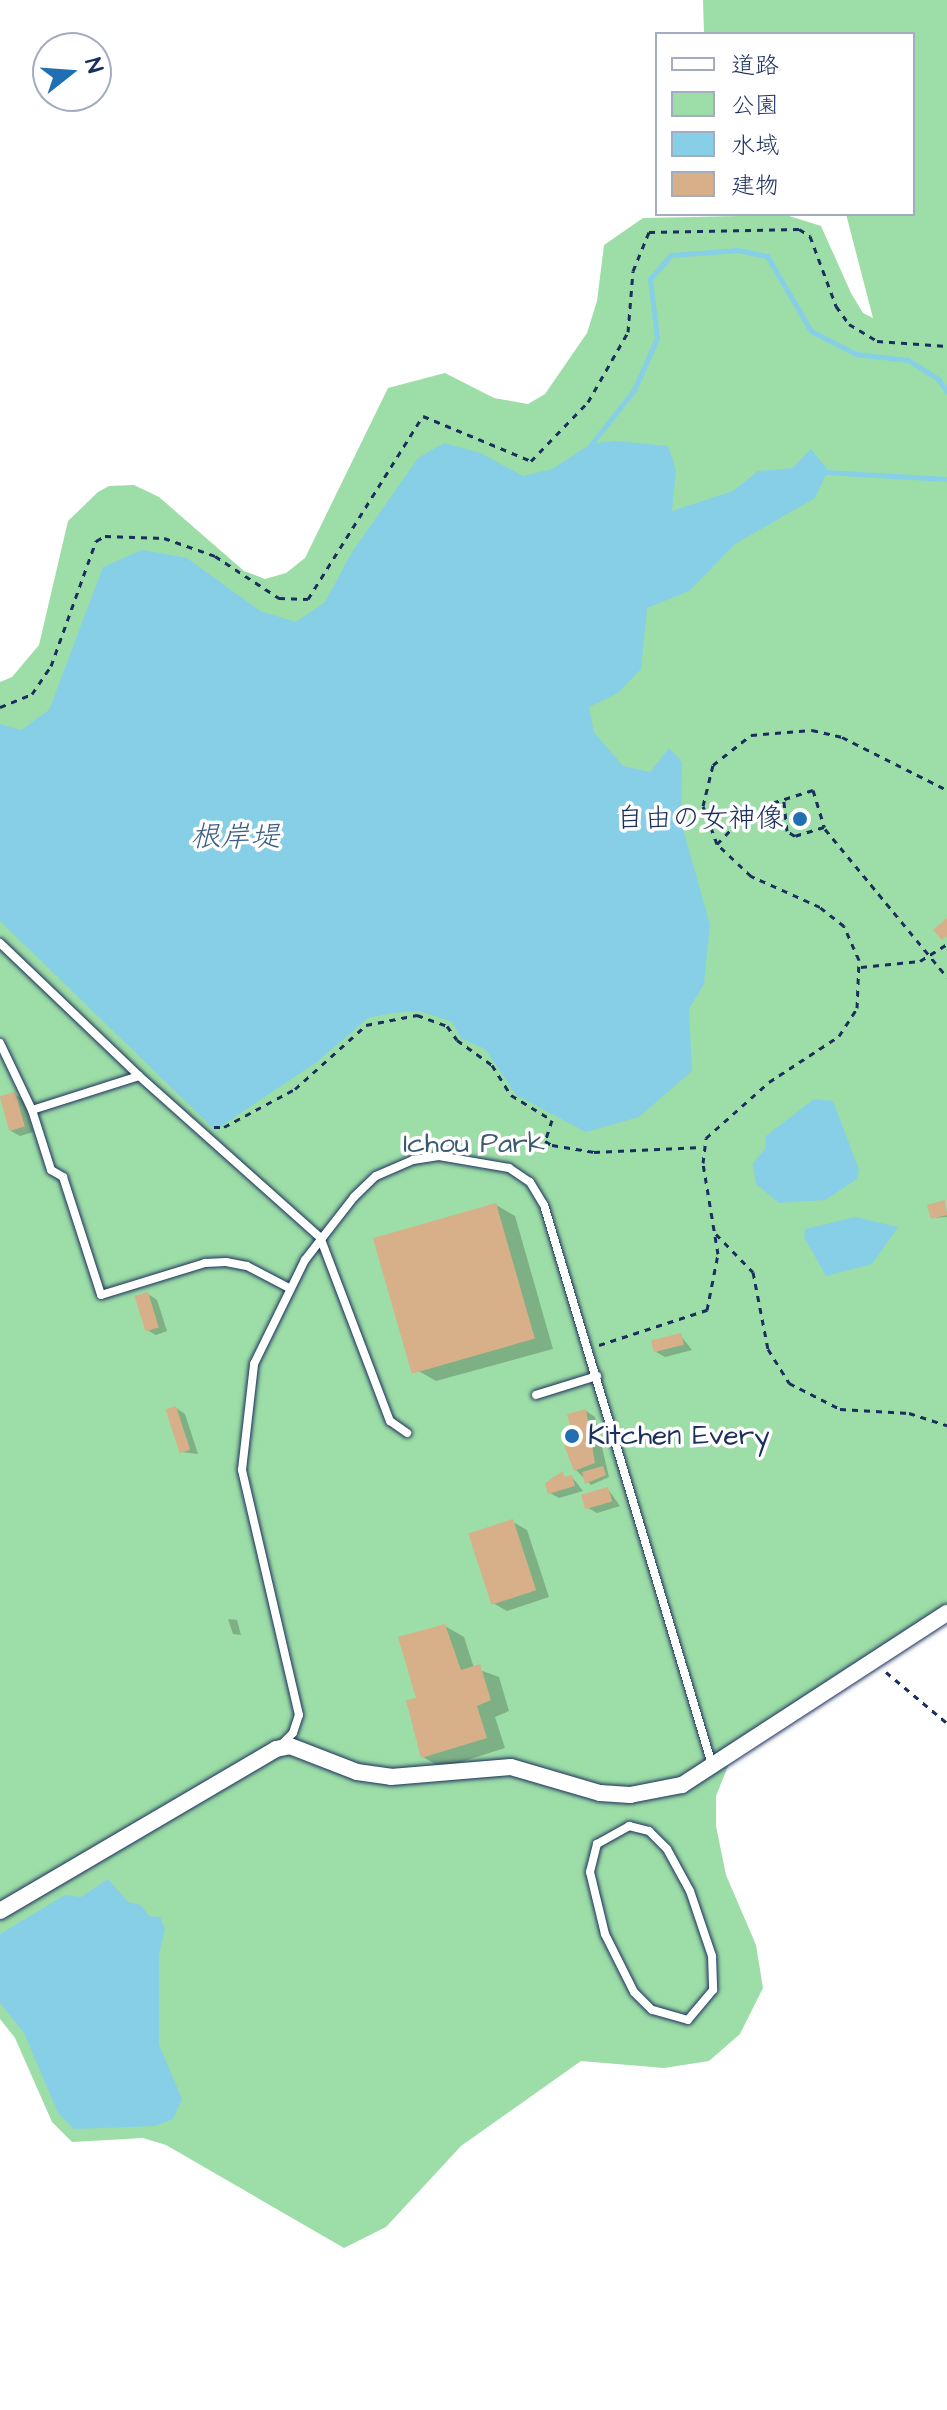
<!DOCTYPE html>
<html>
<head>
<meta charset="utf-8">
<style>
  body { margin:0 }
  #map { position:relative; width:947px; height:2410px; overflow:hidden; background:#fff; font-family:"Architects Daughter","Klee One",sans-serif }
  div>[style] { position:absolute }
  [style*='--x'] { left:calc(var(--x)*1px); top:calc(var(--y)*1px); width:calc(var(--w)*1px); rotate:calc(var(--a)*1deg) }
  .green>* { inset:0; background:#9ddda7 }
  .water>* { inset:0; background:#86cfe7 }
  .shadow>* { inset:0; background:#0003 }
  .stream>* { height:5px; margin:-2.5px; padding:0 2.5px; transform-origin:2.5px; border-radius:2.5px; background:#86cfe7 }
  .building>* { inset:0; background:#d7af88; transform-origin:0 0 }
  .path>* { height:3px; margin-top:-1.5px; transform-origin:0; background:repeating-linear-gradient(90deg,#1b2f5e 0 6px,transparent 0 12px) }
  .roads { filter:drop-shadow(0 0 2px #1b2f5e) drop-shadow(0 0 2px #1b2f5e) }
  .lane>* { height:8px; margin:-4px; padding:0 4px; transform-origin:4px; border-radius:4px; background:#fff }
  .street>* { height:16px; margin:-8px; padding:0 8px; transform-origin:8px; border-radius:8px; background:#fff }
  .dots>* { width:22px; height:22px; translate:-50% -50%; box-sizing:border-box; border:4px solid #fff; border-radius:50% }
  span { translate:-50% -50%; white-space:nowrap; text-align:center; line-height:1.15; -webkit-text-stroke:7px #fff; paint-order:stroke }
  .poi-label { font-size:28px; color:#1b2f5e }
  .right { translate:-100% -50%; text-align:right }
  .left { translate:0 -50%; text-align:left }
  .park-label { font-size:28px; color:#3c5a70 }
  .water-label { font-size:30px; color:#3b5f87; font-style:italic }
  .legend { position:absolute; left:655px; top:32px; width:260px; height:184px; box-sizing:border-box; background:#fff; border:2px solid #a4acbf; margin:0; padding:10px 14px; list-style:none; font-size:24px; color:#1b2f5e }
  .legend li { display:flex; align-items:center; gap:16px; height:40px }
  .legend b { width:40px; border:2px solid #a4acbf }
  .north { position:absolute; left:32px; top:32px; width:80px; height:80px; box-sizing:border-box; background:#fff; border:2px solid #a4acbf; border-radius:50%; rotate:73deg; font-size:22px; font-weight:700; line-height:32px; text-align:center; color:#1b2f5e }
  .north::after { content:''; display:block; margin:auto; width:28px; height:36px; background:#1f6fb2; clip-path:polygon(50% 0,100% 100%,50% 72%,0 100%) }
</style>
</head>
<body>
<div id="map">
  <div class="green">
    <i style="clip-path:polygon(703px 0,947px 0,947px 1606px,737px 1744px,716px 1796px,716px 1826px,726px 1875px,756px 1945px,763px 1988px,740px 2034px,709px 2061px,664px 2068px,581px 2061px,461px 2146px,386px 2227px,344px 2248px,166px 2145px,143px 2138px,72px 2142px,52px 2122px,15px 2038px,0 2019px,0 682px,12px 677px,39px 645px,68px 521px,98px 492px,109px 486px,134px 485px,159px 497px,244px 571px,265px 579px,286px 573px,305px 558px,388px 388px,445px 373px,494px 398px,528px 404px,545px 394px,587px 333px,597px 301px,604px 245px,643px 218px,786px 215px,821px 226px,851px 293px,863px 313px,873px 318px,846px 214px,913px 214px,913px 34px,704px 34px)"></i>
  </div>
  <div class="water">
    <i style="clip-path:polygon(615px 441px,668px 446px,676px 470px,672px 511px,733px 491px,758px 471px,793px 468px,811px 449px,828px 470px,815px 498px,735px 544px,689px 591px,647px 608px,641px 669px,618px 693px,589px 707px,594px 732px,623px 766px,650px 772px,669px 748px,682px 762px,681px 822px,710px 925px,704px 984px,689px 1009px,692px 1071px,639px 1117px,586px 1132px,516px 1095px,485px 1049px,461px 1038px,452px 1022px,420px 1011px,393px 1013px,368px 1018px,317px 1062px,215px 1130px,0 921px,0 724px,21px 730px,49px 710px,103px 567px,142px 550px,187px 558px,260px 611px,296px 622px,325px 602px,352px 552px,418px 458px,444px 443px,481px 453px,523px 476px,552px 469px,591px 444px)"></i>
    <i style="clip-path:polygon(814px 1099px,833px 1101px,859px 1170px,857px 1179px,825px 1200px,779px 1203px,756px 1184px,753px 1163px,765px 1149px,766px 1136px)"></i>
    <i style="clip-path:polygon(855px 1217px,898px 1227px,872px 1264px,826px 1276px,804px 1237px,805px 1229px)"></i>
    <i style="clip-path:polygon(108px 1879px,128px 1902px,141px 1905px,149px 1916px,160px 1917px,165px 1929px,159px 1954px,159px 2045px,182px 2099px,173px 2119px,155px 2126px,74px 2129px,58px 2113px,24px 2033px,0 2003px,0 1934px,65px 1895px,81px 1897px)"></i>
  </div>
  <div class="shadow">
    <i style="clip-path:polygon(14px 1094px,23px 1099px,33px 1132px,20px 1136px,11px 1131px)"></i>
    <i style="clip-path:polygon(944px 1202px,947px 1217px,932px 1218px)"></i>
    <i style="clip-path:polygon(496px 1205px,515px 1216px,553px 1349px,436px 1381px,417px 1370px)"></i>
    <i style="clip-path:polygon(148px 1294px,157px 1300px,167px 1331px,156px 1335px,147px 1330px)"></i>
    <i style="clip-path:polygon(681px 1336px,692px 1350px,665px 1357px,656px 1352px)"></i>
    <i style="clip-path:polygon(176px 1408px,185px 1414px,198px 1454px,181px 1452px)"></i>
    <i style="clip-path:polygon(586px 1411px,595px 1417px,609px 1477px,591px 1485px,575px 1469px)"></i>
    <i style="clip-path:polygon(553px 1477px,572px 1477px,583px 1491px,559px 1498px,550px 1493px)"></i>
    <i style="clip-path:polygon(608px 1489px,620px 1506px,597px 1513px,588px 1508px)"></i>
    <i style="clip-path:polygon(513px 1522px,527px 1530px,549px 1597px,507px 1611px,493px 1603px)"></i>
    <i style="clip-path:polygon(228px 1619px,237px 1620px,241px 1635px,233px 1634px)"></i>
    <i style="clip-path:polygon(445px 1626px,464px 1637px,474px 1668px,499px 1677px,509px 1711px,495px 1717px,505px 1748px,442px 1768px,423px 1757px,419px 1699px)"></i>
  </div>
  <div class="stream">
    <i style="--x:589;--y:447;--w:73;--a:-51.7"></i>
    <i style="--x:634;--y:390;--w:57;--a:-66.1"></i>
    <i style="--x:657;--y:338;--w:59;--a:-96.8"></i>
    <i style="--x:650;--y:279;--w:32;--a:-49"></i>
    <i style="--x:671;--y:255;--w:67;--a:-4.3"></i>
    <i style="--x:738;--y:250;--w:30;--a:12"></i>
    <i style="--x:767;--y:256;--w:87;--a:59.6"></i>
    <i style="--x:811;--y:331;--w:51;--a:27.1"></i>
    <i style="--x:856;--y:354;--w:52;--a:6.6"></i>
    <i style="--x:908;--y:360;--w:36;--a:32"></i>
    <i style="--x:938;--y:379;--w:16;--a:55"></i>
    <i style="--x:825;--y:472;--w:122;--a:3.3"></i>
  </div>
  <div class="building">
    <i style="clip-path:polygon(947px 918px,947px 936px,942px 940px,933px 930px)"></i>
    <i style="left:15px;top:1092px;width:36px;height:16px;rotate:74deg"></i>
    <i style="clip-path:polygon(945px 1200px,947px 1215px,931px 1219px,927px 1205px)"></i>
    <i style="left:496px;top:1203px;width:141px;height:128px;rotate:74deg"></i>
    <i style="left:148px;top:1292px;width:37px;height:14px;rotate:73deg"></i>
    <i style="left:681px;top:1333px;width:12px;height:31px;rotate:76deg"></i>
    <i style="left:176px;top:1406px;width:46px;height:11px;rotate:72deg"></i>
    <i style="clip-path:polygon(586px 1409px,595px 1463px,574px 1471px,564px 1445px,572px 1433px,567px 1414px)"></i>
    <i style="clip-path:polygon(603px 1466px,606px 1475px,585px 1484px,582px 1472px)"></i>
    <i style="clip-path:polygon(563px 1471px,564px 1477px,572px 1475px,575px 1486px,548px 1494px,545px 1483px)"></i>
    <i style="left:608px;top:1487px;width:15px;height:28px;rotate:74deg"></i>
    <i style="left:513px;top:1519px;width:75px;height:47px;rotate:72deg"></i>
    <i style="clip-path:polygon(445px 1624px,461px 1670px,480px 1664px,491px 1700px,477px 1706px,487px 1738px,421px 1758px,406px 1700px,416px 1698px,398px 1637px)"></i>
  </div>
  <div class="path">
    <i style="--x:0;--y:707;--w:35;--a:-22"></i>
    <i style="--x:32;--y:694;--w:34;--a:-56"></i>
    <i style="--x:51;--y:666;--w:133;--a:-70.2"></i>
    <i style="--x:96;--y:541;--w:10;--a:-29"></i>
    <i style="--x:105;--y:536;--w:59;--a:1.9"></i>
    <i style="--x:164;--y:538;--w:54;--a:19.4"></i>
    <i style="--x:215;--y:556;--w:77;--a:33.3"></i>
    <i style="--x:279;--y:598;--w:29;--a:2"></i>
    <i style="--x:308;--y:599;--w:216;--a:-57.9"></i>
    <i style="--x:423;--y:416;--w:117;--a:22.6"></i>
    <i style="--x:531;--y:461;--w:82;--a:-46"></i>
    <i style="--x:588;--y:402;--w:81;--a:-60.3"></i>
    <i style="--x:628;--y:332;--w:61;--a:-85.3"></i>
    <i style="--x:633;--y:271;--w:42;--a:-67.7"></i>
    <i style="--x:649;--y:232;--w:150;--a:-1.1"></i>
    <i style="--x:799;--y:229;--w:13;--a:32"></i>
    <i style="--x:810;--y:236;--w:75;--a:69.6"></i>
    <i style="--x:836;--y:306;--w:22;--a:54"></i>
    <i style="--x:849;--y:324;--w:33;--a:31"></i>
    <i style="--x:877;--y:341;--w:70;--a:4.1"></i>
    <i style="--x:825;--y:829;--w:192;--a:50.5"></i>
    <i style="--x:717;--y:844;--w:47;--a:-45.9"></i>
    <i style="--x:750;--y:810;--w:66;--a:-17.6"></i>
    <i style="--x:813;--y:790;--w:39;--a:73"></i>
    <i style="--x:824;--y:827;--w:30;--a:163"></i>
    <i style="--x:795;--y:836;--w:9;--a:-148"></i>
    <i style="--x:787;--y:831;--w:31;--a:-96"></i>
    <i style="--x:861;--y:967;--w:59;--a:-5.8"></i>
    <i style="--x:920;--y:961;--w:32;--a:-32"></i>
    <i style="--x:214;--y:1127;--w:10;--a:0"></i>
    <i style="--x:224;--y:1127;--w:81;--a:-28.2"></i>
    <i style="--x:295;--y:1089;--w:96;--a:-42"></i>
    <i style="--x:366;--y:1025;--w:52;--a:-11.1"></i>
    <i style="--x:417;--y:1015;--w:32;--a:20"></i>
    <i style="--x:447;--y:1026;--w:17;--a:54"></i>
    <i style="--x:457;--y:1040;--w:43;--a:35.5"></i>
    <i style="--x:492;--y:1065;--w:36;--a:58"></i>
    <i style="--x:511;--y:1095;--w:48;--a:31.4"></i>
    <i style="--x:552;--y:1120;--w:22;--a:108"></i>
    <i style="--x:545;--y:1141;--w:8;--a:30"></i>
    <i style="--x:552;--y:1145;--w:43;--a:9.5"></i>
    <i style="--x:594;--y:1152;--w:108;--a:-2.7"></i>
    <i style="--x:716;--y:1234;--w:53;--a:45.8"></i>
    <i style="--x:753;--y:1272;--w:78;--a:79"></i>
    <i style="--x:768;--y:1349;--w:40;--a:58"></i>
    <i style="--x:789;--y:1383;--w:57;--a:27"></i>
    <i style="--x:840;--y:1409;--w:69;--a:3.3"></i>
    <i style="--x:909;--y:1413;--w:40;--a:18"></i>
    <i style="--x:599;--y:1345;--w:114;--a:-18"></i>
    <i style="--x:707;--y:1310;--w:57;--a:-78.9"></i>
    <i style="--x:718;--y:1254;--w:92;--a:-99.4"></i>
    <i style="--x:703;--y:1163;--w:25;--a:-83"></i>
    <i style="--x:706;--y:1138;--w:84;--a:-41.6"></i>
    <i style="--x:769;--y:1082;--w:84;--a:-33.3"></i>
    <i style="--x:839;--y:1036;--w:33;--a:-57"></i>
    <i style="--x:857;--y:1008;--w:48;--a:-87.6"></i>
    <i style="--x:859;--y:960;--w:37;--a:-114"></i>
    <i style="--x:844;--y:926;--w:31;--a:-142"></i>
    <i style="--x:820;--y:907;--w:76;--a:-155.8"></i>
    <i style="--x:751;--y:876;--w:47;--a:-136.7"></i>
    <i style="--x:717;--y:844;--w:40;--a:-110.2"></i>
    <i style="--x:703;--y:806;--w:42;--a:-76.3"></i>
    <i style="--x:713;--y:765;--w:48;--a:-38.3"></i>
    <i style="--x:751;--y:735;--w:61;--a:-4.7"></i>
    <i style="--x:812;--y:730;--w:31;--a:13"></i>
    <i style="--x:842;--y:737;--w:118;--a:26.8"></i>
    <i style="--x:886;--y:1672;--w:80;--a:39.9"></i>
  </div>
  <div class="roads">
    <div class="lane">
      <i style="--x:0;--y:943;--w:192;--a:43.7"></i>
      <i style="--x:139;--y:1076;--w:242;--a:41.7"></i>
      <i style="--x:320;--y:1237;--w:197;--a:69.2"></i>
      <i style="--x:390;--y:1421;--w:21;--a:35"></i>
      <i style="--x:0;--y:1043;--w:74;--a:64.5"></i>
      <i style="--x:32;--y:1110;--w:63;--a:72.4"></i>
      <i style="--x:51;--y:1170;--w:14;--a:30"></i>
      <i style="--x:63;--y:1177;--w:124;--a:72.1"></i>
      <i style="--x:101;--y:1295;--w:109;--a:-17.1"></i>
      <i style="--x:205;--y:1263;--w:21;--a:-3"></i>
      <i style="--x:226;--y:1262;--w:21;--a:11"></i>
      <i style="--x:247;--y:1266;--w:47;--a:27.6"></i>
      <i style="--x:32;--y:1110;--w:112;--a:-17.6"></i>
      <i style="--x:536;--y:1395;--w:64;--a:-17.3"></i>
      <i style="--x:280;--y:1746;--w:18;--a:-45"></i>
      <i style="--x:293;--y:1733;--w:19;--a:-72"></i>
      <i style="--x:299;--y:1715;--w:252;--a:-103.1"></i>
      <i style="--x:242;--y:1470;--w:107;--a:-83.5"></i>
      <i style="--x:254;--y:1364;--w:116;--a:-63.9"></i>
      <i style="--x:305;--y:1260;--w:80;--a:-52.1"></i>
      <i style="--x:354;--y:1197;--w:30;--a:-44"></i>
      <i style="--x:376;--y:1176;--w:40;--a:-23.4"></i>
      <i style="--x:413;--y:1160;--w:26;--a:-9"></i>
      <i style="--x:439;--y:1156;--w:71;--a:9.7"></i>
      <i style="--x:509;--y:1168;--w:25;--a:34"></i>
      <i style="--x:530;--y:1182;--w:27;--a:59"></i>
      <i style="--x:544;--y:1205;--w:588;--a:73.29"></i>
      <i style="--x:629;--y:1826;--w:21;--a:14"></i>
      <i style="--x:649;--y:1831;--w:25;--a:45"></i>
      <i style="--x:667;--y:1849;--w:48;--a:61.3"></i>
      <i style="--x:690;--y:1891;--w:69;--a:71.3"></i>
      <i style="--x:712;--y:1956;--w:34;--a:88"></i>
      <i style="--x:713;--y:1990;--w:39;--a:130"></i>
      <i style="--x:688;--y:2020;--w:37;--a:-164"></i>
      <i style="--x:652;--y:2010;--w:25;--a:-135"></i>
      <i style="--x:634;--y:1992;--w:65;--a:-116.6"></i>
      <i style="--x:605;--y:1934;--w:64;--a:-103.6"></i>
      <i style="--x:590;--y:1872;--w:29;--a:-76"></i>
      <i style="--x:597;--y:1844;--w:37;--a:-29"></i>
    </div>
    <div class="street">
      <i style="--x:0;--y:1911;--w:320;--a:-30.4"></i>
      <i style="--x:276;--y:1749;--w:14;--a:-12"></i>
      <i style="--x:290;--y:1746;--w:72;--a:21.2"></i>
      <i style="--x:357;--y:1772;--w:34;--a:8"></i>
      <i style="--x:391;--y:1777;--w:120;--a:-4.8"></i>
      <i style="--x:511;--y:1767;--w:93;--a:16.3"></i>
      <i style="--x:600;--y:1793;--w:30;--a:4"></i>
      <i style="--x:630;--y:1795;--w:53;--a:-10.9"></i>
      <i style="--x:682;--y:1785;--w:316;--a:-33"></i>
    </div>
  </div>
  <div class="dots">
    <i style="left:800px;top:819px;background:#1f6fb2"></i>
    <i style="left:572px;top:1436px;background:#1f6fb2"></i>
  </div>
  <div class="poi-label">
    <span class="right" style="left:784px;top:819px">自由の女神像</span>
    <span class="left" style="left:588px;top:1436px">Kitchen Every</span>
  </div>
  <div class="park-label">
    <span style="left:474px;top:1144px">Ichou Park</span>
  </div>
  <div class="water-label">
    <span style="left:235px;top:837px">根岸堤</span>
  </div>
  <ul class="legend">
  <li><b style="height:10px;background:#fff"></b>道路</li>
  <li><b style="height:22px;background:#9ddda7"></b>公園</li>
  <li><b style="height:22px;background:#86cfe7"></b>水域</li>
  <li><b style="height:22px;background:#d7af88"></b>建物</li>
  </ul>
  <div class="north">N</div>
</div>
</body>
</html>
